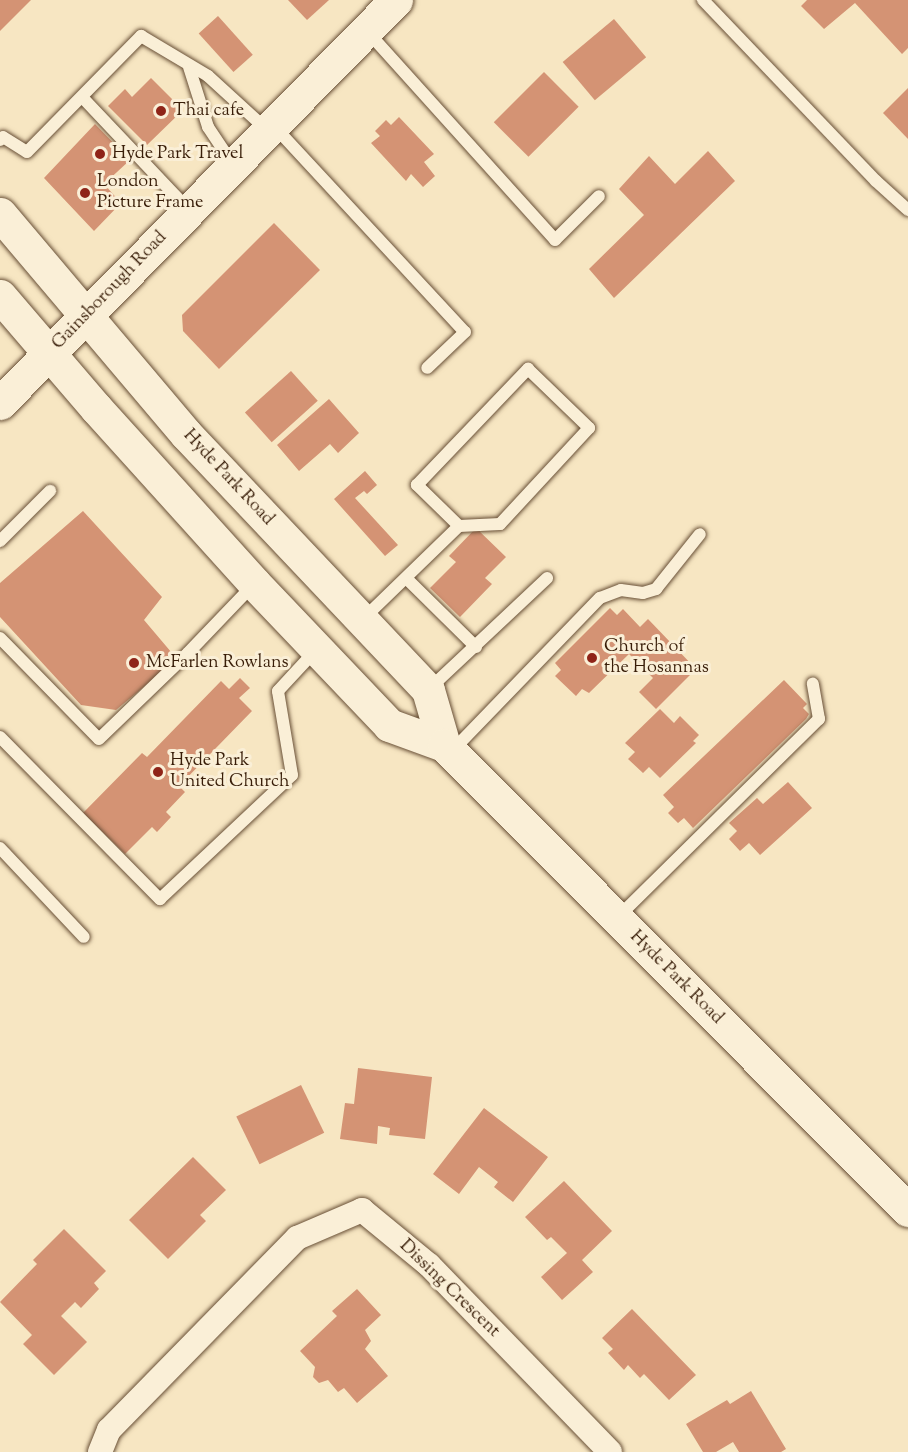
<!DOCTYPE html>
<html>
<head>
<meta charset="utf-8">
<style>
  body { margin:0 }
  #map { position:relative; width:908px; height:1452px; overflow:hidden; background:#f7e6c2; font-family:"Sorts Mill Goudy",serif }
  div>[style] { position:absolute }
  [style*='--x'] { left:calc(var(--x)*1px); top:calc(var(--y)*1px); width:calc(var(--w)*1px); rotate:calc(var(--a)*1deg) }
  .building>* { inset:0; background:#d49374; transform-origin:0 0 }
  .roads { filter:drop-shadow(0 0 2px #684f36) drop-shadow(0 0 2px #684f36) }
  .service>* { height:12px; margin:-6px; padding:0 6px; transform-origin:6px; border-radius:6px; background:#faefd7 }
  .minor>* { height:24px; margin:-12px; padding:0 12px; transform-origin:12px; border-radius:12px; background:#faefd7 }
  .secondary>* { height:33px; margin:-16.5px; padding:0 16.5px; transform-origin:16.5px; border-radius:16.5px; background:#faefd7 }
  .dots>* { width:16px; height:16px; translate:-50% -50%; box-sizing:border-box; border:3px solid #faefd7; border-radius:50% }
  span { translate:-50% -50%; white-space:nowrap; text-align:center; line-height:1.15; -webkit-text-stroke:6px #faefd7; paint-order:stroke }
  .poi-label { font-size:18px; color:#381d08 }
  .left { translate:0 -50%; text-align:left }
  .street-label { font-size:18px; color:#381d08 }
</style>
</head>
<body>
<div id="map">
  <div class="building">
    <i style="clip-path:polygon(0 0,31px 0,0 31px)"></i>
    <i style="clip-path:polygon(288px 0,329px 0,307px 20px)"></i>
    <i style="clip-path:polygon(807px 0,908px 0,908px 48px,902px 54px,855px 3px,824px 29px,801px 6px)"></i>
    <i style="left:218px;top:16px;width:52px;height:26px;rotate:48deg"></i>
    <i style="left:614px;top:19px;width:50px;height:67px;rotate:50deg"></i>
    <i style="left:544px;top:72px;width:49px;height:71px;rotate:45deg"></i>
    <i style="clip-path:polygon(151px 78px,183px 110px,147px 145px,108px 106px,125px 89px,132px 97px)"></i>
    <i style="clip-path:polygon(908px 88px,908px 139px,883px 113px)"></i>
    <i style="clip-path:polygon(399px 117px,434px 154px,424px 162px,435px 176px,423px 187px,411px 174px,406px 181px,371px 143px,380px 136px,375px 131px,386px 120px,391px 125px)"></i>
    <i style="clip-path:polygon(95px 124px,130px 160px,104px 184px,121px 203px,94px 231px,44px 178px)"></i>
    <i style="clip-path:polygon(708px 151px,735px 181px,614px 298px,589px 269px,644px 215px,619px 189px,649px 156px,675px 184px)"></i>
    <i style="clip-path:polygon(274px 223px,320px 270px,219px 369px,183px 331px,182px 315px)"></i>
    <i style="left:291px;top:371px;width:40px;height:62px;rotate:48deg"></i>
    <i style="clip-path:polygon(329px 399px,359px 433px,338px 453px,330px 444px,299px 471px,277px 445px)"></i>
    <i style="clip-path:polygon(365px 471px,377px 485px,367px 494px,364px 491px,355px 498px,398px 545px,385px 556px,334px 499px)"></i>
    <i style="clip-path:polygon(83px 511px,162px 597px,144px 620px,177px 659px,116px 710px,81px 705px,0 617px,0 583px)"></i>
    <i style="clip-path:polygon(476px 528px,506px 557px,485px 578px,492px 584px,460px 617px,430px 588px,456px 562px,449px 556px)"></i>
    <i style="clip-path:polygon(610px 608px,617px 615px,623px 609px,640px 627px,648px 619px,696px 669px,656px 709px,639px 692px,653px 678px,629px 654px,589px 693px,582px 689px,576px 696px,555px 676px,561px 670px,555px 663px)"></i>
    <i style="clip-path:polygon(240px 678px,250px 688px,239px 698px,252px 711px,179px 786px,185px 792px,166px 812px,171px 817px,157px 832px,152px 827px,125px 854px,83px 813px,142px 753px,147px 757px,221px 681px,229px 689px)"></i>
    <i style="clip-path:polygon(784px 680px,807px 704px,803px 708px,809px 714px,806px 719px,693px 828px,684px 818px,678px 823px,668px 813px,674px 807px,663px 795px)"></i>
    <i style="clip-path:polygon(660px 709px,674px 723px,680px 716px,699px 735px,693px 741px,696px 743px,660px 778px,649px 767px,643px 773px,628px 759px,635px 752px,625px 743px)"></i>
    <i style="clip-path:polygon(788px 782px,812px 808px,760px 855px,749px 843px,740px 851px,729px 839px,737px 831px,729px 823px,757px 798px,763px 804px)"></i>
    <i style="clip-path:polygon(358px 1068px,432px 1077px,425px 1139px,389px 1135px,390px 1128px,378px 1126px,377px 1144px,340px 1139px,345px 1103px,354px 1104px)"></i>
    <i style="left:301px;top:1085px;width:53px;height:72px;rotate:64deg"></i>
    <i style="clip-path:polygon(484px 1108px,548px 1157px,513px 1202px,494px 1187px,498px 1182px,479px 1167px,459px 1194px,433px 1174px)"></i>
    <i style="clip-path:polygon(193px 1157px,226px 1190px,200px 1215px,206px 1221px,168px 1259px,129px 1220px)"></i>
    <i style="clip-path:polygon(564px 1181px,612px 1231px,582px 1260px,593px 1272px,562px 1300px,541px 1277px,567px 1253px,551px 1237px,547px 1240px,525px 1217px)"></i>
    <i style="clip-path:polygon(64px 1229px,106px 1271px,94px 1283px,99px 1289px,81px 1308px,75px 1302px,61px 1316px,87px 1342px,54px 1375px,23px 1344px,32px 1335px,0 1302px,37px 1264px,33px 1260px)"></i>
    <i style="clip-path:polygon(357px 1289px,381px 1315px,365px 1330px,371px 1341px,365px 1349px,388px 1376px,357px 1403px,344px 1388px,338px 1392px,328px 1380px,319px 1383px,313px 1377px,315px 1367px,300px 1351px,337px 1316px,332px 1311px)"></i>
    <i style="clip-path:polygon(632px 1309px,696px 1375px,669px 1400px,644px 1374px,640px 1378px,628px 1365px,624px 1370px,608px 1353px,613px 1349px,602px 1338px)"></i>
    <i style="clip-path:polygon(751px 1391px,786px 1449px,781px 1452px,739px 1452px,733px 1442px,716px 1452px,703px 1452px,686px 1424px,727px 1400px,730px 1404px)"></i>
  </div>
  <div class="roads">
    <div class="service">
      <i style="--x:703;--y:0;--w:250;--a:46.3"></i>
      <i style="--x:876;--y:181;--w:43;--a:42.2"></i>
      <i style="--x:367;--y:31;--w:281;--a:48"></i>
      <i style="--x:555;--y:240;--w:62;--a:-45"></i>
      <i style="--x:189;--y:67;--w:63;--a:72.4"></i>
      <i style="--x:208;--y:127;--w:43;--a:56.3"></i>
      <i style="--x:82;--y:97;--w:154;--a:46.6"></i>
      <i style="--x:273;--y:125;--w:282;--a:47.2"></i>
      <i style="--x:465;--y:332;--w:52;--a:136.5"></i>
      <i style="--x:0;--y:140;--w:4;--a:-45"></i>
      <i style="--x:3;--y:137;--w:28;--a:32"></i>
      <i style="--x:27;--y:152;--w:163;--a:-45.5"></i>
      <i style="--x:141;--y:36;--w:78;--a:30.8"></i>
      <i style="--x:208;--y:76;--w:79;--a:42.4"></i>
      <i style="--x:0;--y:541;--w:71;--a:-45"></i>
      <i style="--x:407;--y:579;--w:97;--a:44.6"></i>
      <i style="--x:363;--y:619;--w:134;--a:-44.1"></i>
      <i style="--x:459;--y:526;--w:59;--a:-135.7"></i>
      <i style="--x:417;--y:485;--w:161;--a:-46.3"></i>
      <i style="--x:528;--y:369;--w:85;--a:44"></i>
      <i style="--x:589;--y:428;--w:131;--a:132.8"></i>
      <i style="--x:500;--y:524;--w:41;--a:177.2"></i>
      <i style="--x:0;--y:638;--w:141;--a:45.6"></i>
      <i style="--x:99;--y:739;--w:124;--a:-44"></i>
      <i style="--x:188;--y:653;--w:94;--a:-46.3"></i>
      <i style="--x:429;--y:689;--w:162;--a:-43.2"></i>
      <i style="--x:0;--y:737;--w:228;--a:45.4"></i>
      <i style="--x:160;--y:899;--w:181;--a:-43.2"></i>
      <i style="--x:292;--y:775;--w:85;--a:-99.5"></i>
      <i style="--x:278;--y:691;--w:54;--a:-47.2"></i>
      <i style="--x:452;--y:751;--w:213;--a:-46"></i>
      <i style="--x:600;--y:598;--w:22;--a:-21"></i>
      <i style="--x:621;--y:590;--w:22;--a:8"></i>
      <i style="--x:643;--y:593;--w:14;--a:-17"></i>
      <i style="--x:656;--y:589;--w:70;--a:-51.3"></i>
      <i style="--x:0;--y:848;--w:122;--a:46.7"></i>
      <i style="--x:619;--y:916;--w:281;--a:-44.6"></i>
      <i style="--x:819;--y:719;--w:36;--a:-100"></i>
    </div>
    <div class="minor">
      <i style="--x:100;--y:1452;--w:24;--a:-68"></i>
      <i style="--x:109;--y:1430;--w:269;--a:-45.6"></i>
      <i style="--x:297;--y:1238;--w:71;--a:-23.3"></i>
      <i style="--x:362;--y:1210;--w:87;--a:39.4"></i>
      <i style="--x:429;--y:1265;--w:260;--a:45.9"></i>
    </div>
    <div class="secondary">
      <i style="--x:0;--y:214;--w:288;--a:49.8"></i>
      <i style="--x:186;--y:434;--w:352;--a:46.6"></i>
      <i style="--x:428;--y:690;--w:57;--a:73.8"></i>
      <i style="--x:0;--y:296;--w:148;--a:49.4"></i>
      <i style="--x:96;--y:408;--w:236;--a:47.9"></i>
      <i style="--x:254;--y:583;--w:196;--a:46.4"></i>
      <i style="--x:389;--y:725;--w:59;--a:20"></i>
      <i style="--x:444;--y:745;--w:657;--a:45.06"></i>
      <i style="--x:0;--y:403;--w:565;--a:-45.5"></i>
    </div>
  </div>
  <div class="dots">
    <i style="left:161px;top:111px;background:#8f2418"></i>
    <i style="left:100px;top:154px;background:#8f2418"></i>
    <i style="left:85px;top:193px;background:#8f2418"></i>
    <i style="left:592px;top:658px;background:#8f2418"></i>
    <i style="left:134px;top:663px;background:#8f2418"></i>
    <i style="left:158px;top:772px;background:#8f2418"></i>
  </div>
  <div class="poi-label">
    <span class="left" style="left:173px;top:111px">Thai cafe</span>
    <span class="left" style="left:112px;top:154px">Hyde Park Travel</span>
    <span class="left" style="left:97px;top:193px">London<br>Picture Frame</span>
    <span class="left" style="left:604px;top:658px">Church of<br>the Hosannas</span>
    <span class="left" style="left:146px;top:663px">McFarlen Rowlans</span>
    <span class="left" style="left:170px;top:772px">Hyde Park<br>United Church</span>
  </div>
  <div class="street-label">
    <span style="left:110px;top:291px;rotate:-46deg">Gainsborough Road</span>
    <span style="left:228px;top:478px;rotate:47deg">Hyde Park Road</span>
    <span style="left:676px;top:978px;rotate:45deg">Hyde Park Road</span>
    <span style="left:449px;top:1289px;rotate:44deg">Dissing Crescent</span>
  </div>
</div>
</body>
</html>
